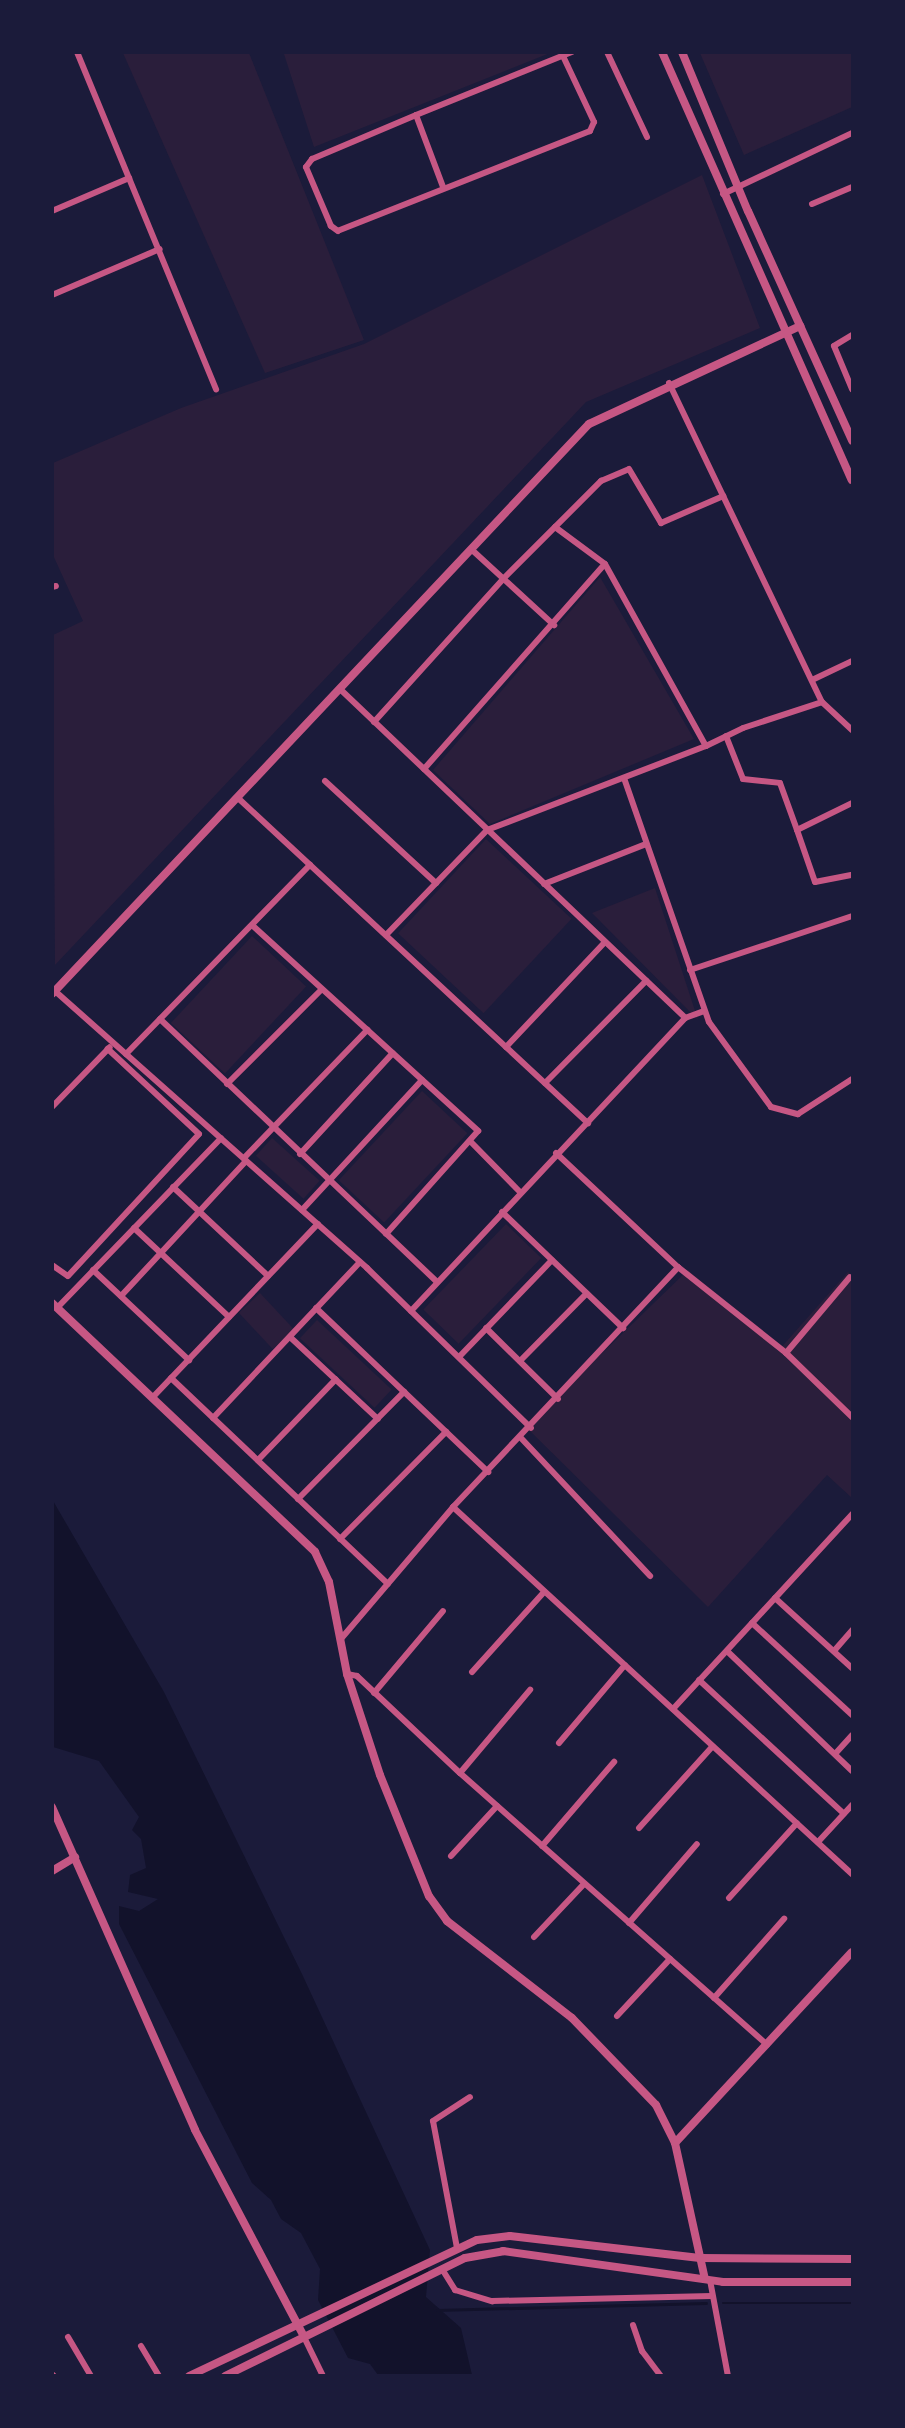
<!DOCTYPE html>
<html>
<head>
<meta charset="utf-8">
<style>
  body { margin:0 }
  #map { position:relative; width:905px; height:2428px; overflow:hidden; background:#1b1b3a; font-family:Cabin,sans-serif }
  div>[style] { position:absolute }
  [style*='--x'] { left:calc(var(--x)*1px); top:calc(var(--y)*1px); width:calc(var(--w)*1px); rotate:calc(var(--a)*1deg) }
  .green>* { inset:0; background:#2a1e3b; transform-origin:0 0 }
  .water>* { inset:0; background:#12122b }
  .stream>* { height:2.5px; margin:-1.25px; padding:0 1.25px; transform-origin:1.25px; border-radius:1.25px; background:#12122b }
  .minor>* { height:6px; margin:-3px; padding:0 3px; transform-origin:3px; border-radius:3px; background:#c65784 }
  .tertiary>* { height:8px; margin:-4px; padding:0 4px; transform-origin:4px; border-radius:4px; background:#c65784 }
  span { translate:-50% -50%; white-space:nowrap; text-align:center; line-height:1.15; -webkit-text-stroke:7px #1b1b3a; paint-order:stroke }
  .frame { position:absolute; inset:0; border:54px solid #1b1b3a; pointer-events:none }
</style>
</head>
<body>
<div id="map">
  <div class="green">
    <i style="clip-path:polygon(123px 53px,249px 53px,364px 340px,265px 373px)"></i>
    <i style="clip-path:polygon(287px 53px,287px 52px,550px 53px,314px 147px,284px 54px)"></i>
    <i style="clip-path:polygon(700px 53px,852px 53px,852px 107px,744px 155px)"></i>
    <i style="clip-path:polygon(702px 175px,760px 328px,586px 402px,55px 965px,53px 635px,83px 621px,53px 555px,53px 463px,181px 408px,364px 344px)"></i>
    <i style="clip-path:polygon(600px 577px,694px 739px,490px 824px,433px 770px)"></i>
    <i style="left:486px;top:839px;width:117px;height:129px;rotate:43deg"></i>
    <i style="clip-path:polygon(655px 888px,698px 1020px,592px 913px)"></i>
    <i style="left:252px;top:936px;width:74px;height:119px;rotate:43deg"></i>
    <i style="left:422px;top:1091px;width:62px;height:122px;rotate:43deg"></i>
    <i style="left:272px;top:1138px;width:64px;height:24px;rotate:42deg"></i>
    <i style="left:506px;top:1224px;width:49px;height:119px;rotate:44deg"></i>
    <i style="clip-path:polygon(688px 1270px,778px 1351px,848px 1272px,852px 1276px,852px 1498px,827px 1475px,708px 1607px,526px 1427px)"></i>
    <i style="left:260px;top:1293px;width:50px;height:29px;rotate:47deg"></i>
    <i style="left:317px;top:1320px;width:102px;height:25px;rotate:43deg"></i>
  </div>
  <div class="water">
    <i style="clip-path:polygon(52px 1499px,164px 1692px,302px 1974px,430px 2250px,426px 2297px,461px 2328px,472px 2375px,378px 2375px,370px 2364px,348px 2358px,318px 2300px,320px 2269px,301px 2233px,281px 2219px,271px 2200px,252px 2183px,119px 1924px,119px 1906px,139px 1911px,158px 1899px,128px 1892px,130px 1875px,146px 1868px,141px 1839px,132px 1830px,139px 1817px,99px 1761px,53px 1747px)"></i>
  </div>
  <div class="stream">
    <i style="--x:723;--y:2303;--w:129;--a:0"></i>
    <i style="--x:437;--y:2310;--w:269;--a:-1.5"></i>
  </div>
  <div class="minor">
    <i style="--x:77;--y:52;--w:365;--a:67.6"></i>
    <i style="--x:607;--y:52;--w:94;--a:64.8"></i>
    <i style="--x:563;--y:56;--w:73;--a:64.8"></i>
    <i style="--x:594;--y:122;--w:10;--a:114"></i>
    <i style="--x:590;--y:131;--w:271;--a:158.4"></i>
    <i style="--x:338;--y:231;--w:9;--a:-144"></i>
    <i style="--x:331;--y:226;--w:64;--a:-113"></i>
    <i style="--x:306;--y:167;--w:10;--a:-53"></i>
    <i style="--x:312;--y:159;--w:113;--a:-22.9"></i>
    <i style="--x:416;--y:115;--w:168;--a:-22"></i>
    <i style="--x:416;--y:115;--w:77;--a:69.4"></i>
    <i style="--x:723;--y:194;--w:143;--a:-25.3"></i>
    <i style="--x:812;--y:204;--w:43;--a:-23"></i>
    <i style="--x:52;--y:211;--w:84;--a:-23.2"></i>
    <i style="--x:52;--y:295;--w:117;--a:-23.1"></i>
    <i style="--x:852;--y:335;--w:21;--a:149"></i>
    <i style="--x:834;--y:346;--w:47;--a:67.3"></i>
    <i style="--x:669;--y:383;--w:354;--a:64.4"></i>
    <i style="--x:822;--y:702;--w:41;--a:43"></i>
    <i style="--x:555;--y:527;--w:62;--a:36.5"></i>
    <i style="--x:605;--y:564;--w:208;--a:61"></i>
    <i style="--x:471;--y:549;--w:113;--a:42.5"></i>
    <i style="--x:52;--y:587;--w:4;--a:-14"></i>
    <i style="--x:812;--y:680;--w:44;--a:-25.4"></i>
    <i style="--x:340;--y:689;--w:477;--a:43.6"></i>
    <i style="--x:374;--y:722;--w:193;--a:-47.9"></i>
    <i style="--x:503;--y:579;--w:139;--a:-45"></i>
    <i style="--x:601;--y:481;--w:30;--a:-23"></i>
    <i style="--x:629;--y:469;--w:63;--a:59.3"></i>
    <i style="--x:661;--y:523;--w:68;--a:-23.5"></i>
    <i style="--x:726;--y:736;--w:46;--a:68.4"></i>
    <i style="--x:743;--y:779;--w:37;--a:6"></i>
    <i style="--x:780;--y:783;--w:50;--a:70.1"></i>
    <i style="--x:797;--y:830;--w:61;--a:-26.1"></i>
    <i style="--x:424;--y:769;--w:273;--a:-48.6"></i>
    <i style="--x:624;--y:778;--w:258;--a:70.8"></i>
    <i style="--x:709;--y:1022;--w:105;--a:53.9"></i>
    <i style="--x:771;--y:1107;--w:28;--a:15"></i>
    <i style="--x:798;--y:1114;--w:64;--a:-32.9"></i>
    <i style="--x:325;--y:781;--w:151;--a:42.6"></i>
    <i style="--x:238;--y:798;--w:478;--a:42.9"></i>
    <i style="--x:797;--y:830;--w:55;--a:70.9"></i>
    <i style="--x:815;--y:882;--w:38;--a:-11"></i>
    <i style="--x:544;--y:884;--w:110;--a:-21.4"></i>
    <i style="--x:252;--y:925;--w:306;--a:42.3"></i>
    <i style="--x:478;--y:1131;--w:138;--a:131.8"></i>
    <i style="--x:386;--y:935;--w:146;--a:-46.1"></i>
    <i style="--x:487;--y:830;--w:235;--a:-21"></i>
    <i style="--x:706;--y:746;--w:41;--a:-25.9"></i>
    <i style="--x:743;--y:728;--w:83;--a:-18.2"></i>
    <i style="--x:690;--y:970;--w:171;--a:-18.4"></i>
    <i style="--x:55;--y:991;--w:417;--a:41.6"></i>
    <i style="--x:367;--y:1268;--w:229;--a:44.3"></i>
    <i style="--x:160;--y:1019;--w:382;--a:43.5"></i>
    <i style="--x:506;--y:1047;--w:144;--a:-46.7"></i>
    <i style="--x:126;--y:1054;--w:264;--a:-45.8"></i>
    <i style="--x:545;--y:1083;--w:144;--a:-45.3"></i>
    <i style="--x:227;--y:1084;--w:134;--a:-45"></i>
    <i style="--x:52;--y:1107;--w:83;--a:-46"></i>
    <i style="--x:471;--y:1142;--w:70;--a:45.6"></i>
    <i style="--x:556;--y:1153;--w:167;--a:43.1"></i>
    <i style="--x:678;--y:1267;--w:138;--a:38.5"></i>
    <i style="--x:786;--y:1353;--w:92;--a:44.1"></i>
    <i style="--x:300;--y:1154;--w:137;--a:-47.4"></i>
    <i style="--x:244;--y:1158;--w:178;--a:-46.1"></i>
    <i style="--x:173;--y:1187;--w:130;--a:43.1"></i>
    <i style="--x:302;--y:1210;--w:177;--a:-47.3"></i>
    <i style="--x:502;--y:1212;--w:168;--a:43.8"></i>
    <i style="--x:134;--y:1228;--w:130;--a:43.1"></i>
    <i style="--x:52;--y:1265;--w:19;--a:35"></i>
    <i style="--x:68;--y:1276;--w:193;--a:-47.3"></i>
    <i style="--x:199;--y:1134;--w:125;--a:-137"></i>
    <i style="--x:93;--y:1270;--w:132;--a:43.2"></i>
    <i style="--x:121;--y:1296;--w:184;--a:-47.2"></i>
    <i style="--x:57;--y:1308;--w:236;--a:-46"></i>
    <i style="--x:316;--y:1308;--w:238;--a:43.6"></i>
    <i style="--x:411;--y:1311;--w:401;--a:-46.9"></i>
    <i style="--x:685;--y:1018;--w:20;--a:-20"></i>
    <i style="--x:486;--y:1328;--w:101;--a:44.6"></i>
    <i style="--x:290;--y:1337;--w:120;--a:43"></i>
    <i style="--x:786;--y:1353;--w:99;--a:-49.9"></i>
    <i style="--x:459;--y:1357;--w:134;--a:-46.2"></i>
    <i style="--x:520;--y:1361;--w:95;--a:-45.4"></i>
    <i style="--x:171;--y:1378;--w:299;--a:43.5"></i>
    <i style="--x:153;--y:1397;--w:239;--a:-46.4"></i>
    <i style="--x:213;--y:1418;--w:214;--a:-46.7"></i>
    <i style="--x:521;--y:1438;--w:189;--a:46.9"></i>
    <i style="--x:258;--y:1460;--w:112;--a:-46.1"></i>
    <i style="--x:298;--y:1499;--w:151;--a:-45.3"></i>
    <i style="--x:453;--y:1507;--w:542;--a:42.61"></i>
    <i style="--x:340;--y:1539;--w:151;--a:-45.3"></i>
    <i style="--x:775;--y:1598;--w:104;--a:42.3"></i>
    <i style="--x:752;--y:1623;--w:136;--a:42.6"></i>
    <i style="--x:340;--y:1640;--w:175;--a:-49.6"></i>
    <i style="--x:453;--y:1507;--w:329;--a:-46.8"></i>
    <i style="--x:727;--y:1651;--w:173;--a:43.8"></i>
    <i style="--x:834;--y:1651;--w:28;--a:-49"></i>
    <i style="--x:472;--y:1672;--w:108;--a:-48"></i>
    <i style="--x:347;--y:1674;--w:10;--a:11"></i>
    <i style="--x:357;--y:1676;--w:141;--a:43.3"></i>
    <i style="--x:460;--y:1773;--w:410;--a:41.5"></i>
    <i style="--x:699;--y:1680;--w:197;--a:42.7"></i>
    <i style="--x:374;--y:1693;--w:107;--a:-49.9"></i>
    <i style="--x:673;--y:1709;--w:265;--a:-47.4"></i>
    <i style="--x:559;--y:1743;--w:102;--a:-49.8"></i>
    <i style="--x:835;--y:1754;--w:25;--a:-48"></i>
    <i style="--x:460;--y:1773;--w:109;--a:-49.9"></i>
    <i style="--x:639;--y:1828;--w:109;--a:-48"></i>
    <i style="--x:818;--y:1842;--w:50;--a:-47.4"></i>
    <i style="--x:542;--y:1846;--w:111;--a:-49.4"></i>
    <i style="--x:451;--y:1856;--w:68;--a:-47.4"></i>
    <i style="--x:729;--y:1898;--w:101;--a:-47.8"></i>
    <i style="--x:629;--y:1923;--w:104;--a:-49.3"></i>
    <i style="--x:534;--y:1937;--w:73;--a:-46.7"></i>
    <i style="--x:714;--y:1998;--w:106;--a:-48.5"></i>
    <i style="--x:617;--y:2016;--w:78;--a:-47.1"></i>
    <i style="--x:457;--y:2248;--w:129;--a:-100.7"></i>
    <i style="--x:433;--y:2121;--w:44;--a:-33"></i>
    <i style="--x:442;--y:2269;--w:25;--a:58"></i>
    <i style="--x:455;--y:2290;--w:39;--a:17"></i>
    <i style="--x:492;--y:2301;--w:220;--a:-1.3"></i>
    <i style="--x:710;--y:2280;--w:98;--a:79.4"></i>
    <i style="--x:633;--y:2325;--w:28;--a:71"></i>
    <i style="--x:642;--y:2351;--w:31;--a:53"></i>
    <i style="--x:303;--y:2335;--w:46;--a:64"></i>
    <i style="--x:68;--y:2337;--w:45;--a:59.5"></i>
    <i style="--x:141;--y:2346;--w:35;--a:59"></i>
    <i style="--x:52;--y:2374;--w:3;--a:45"></i>
  </div>
  <div class="tertiary">
    <i style="--x:662;--y:52;--w:468;--a:66.1"></i>
    <i style="--x:682;--y:52;--w:172;--a:67.5"></i>
    <i style="--x:748;--y:211;--w:252;--a:65.6"></i>
    <i style="--x:52;--y:994;--w:783;--a:-46.71"></i>
    <i style="--x:589;--y:424;--w:233;--a:-24.9"></i>
    <i style="--x:52;--y:1303;--w:362;--a:43.4"></i>
    <i style="--x:315;--y:1552;--w:33;--a:65"></i>
    <i style="--x:329;--y:1582;--w:94;--a:78.9"></i>
    <i style="--x:347;--y:1674;--w:106;--a:71.9"></i>
    <i style="--x:380;--y:1775;--w:131;--a:68"></i>
    <i style="--x:429;--y:1896;--w:31;--a:54"></i>
    <i style="--x:447;--y:1921;--w:158;--a:37.8"></i>
    <i style="--x:572;--y:2018;--w:121;--a:46"></i>
    <i style="--x:656;--y:2105;--w:42;--a:63.4"></i>
    <i style="--x:675;--y:2143;--w:139;--a:77.6"></i>
    <i style="--x:52;--y:1807;--w:353;--a:66.1"></i>
    <i style="--x:195;--y:2130;--w:232;--a:62.2"></i>
    <i style="--x:52;--y:1871;--w:27;--a:-31"></i>
    <i style="--x:675;--y:2143;--w:260;--a:-47.2"></i>
    <i style="--x:189;--y:2376;--w:318;--a:-25.3"></i>
    <i style="--x:477;--y:2240;--w:33;--a:-7"></i>
    <i style="--x:510;--y:2236;--w:191;--a:6.6"></i>
    <i style="--x:700;--y:2258;--w:152;--a:0.4"></i>
    <i style="--x:225;--y:2376;--w:267;--a:-26.2"></i>
    <i style="--x:465;--y:2258;--w:39;--a:-10"></i>
    <i style="--x:503;--y:2251;--w:222;--a:8"></i>
    <i style="--x:723;--y:2282;--w:129;--a:0"></i>
  </div>
  <div class="frame"></div>
</div>
</body>
</html>
